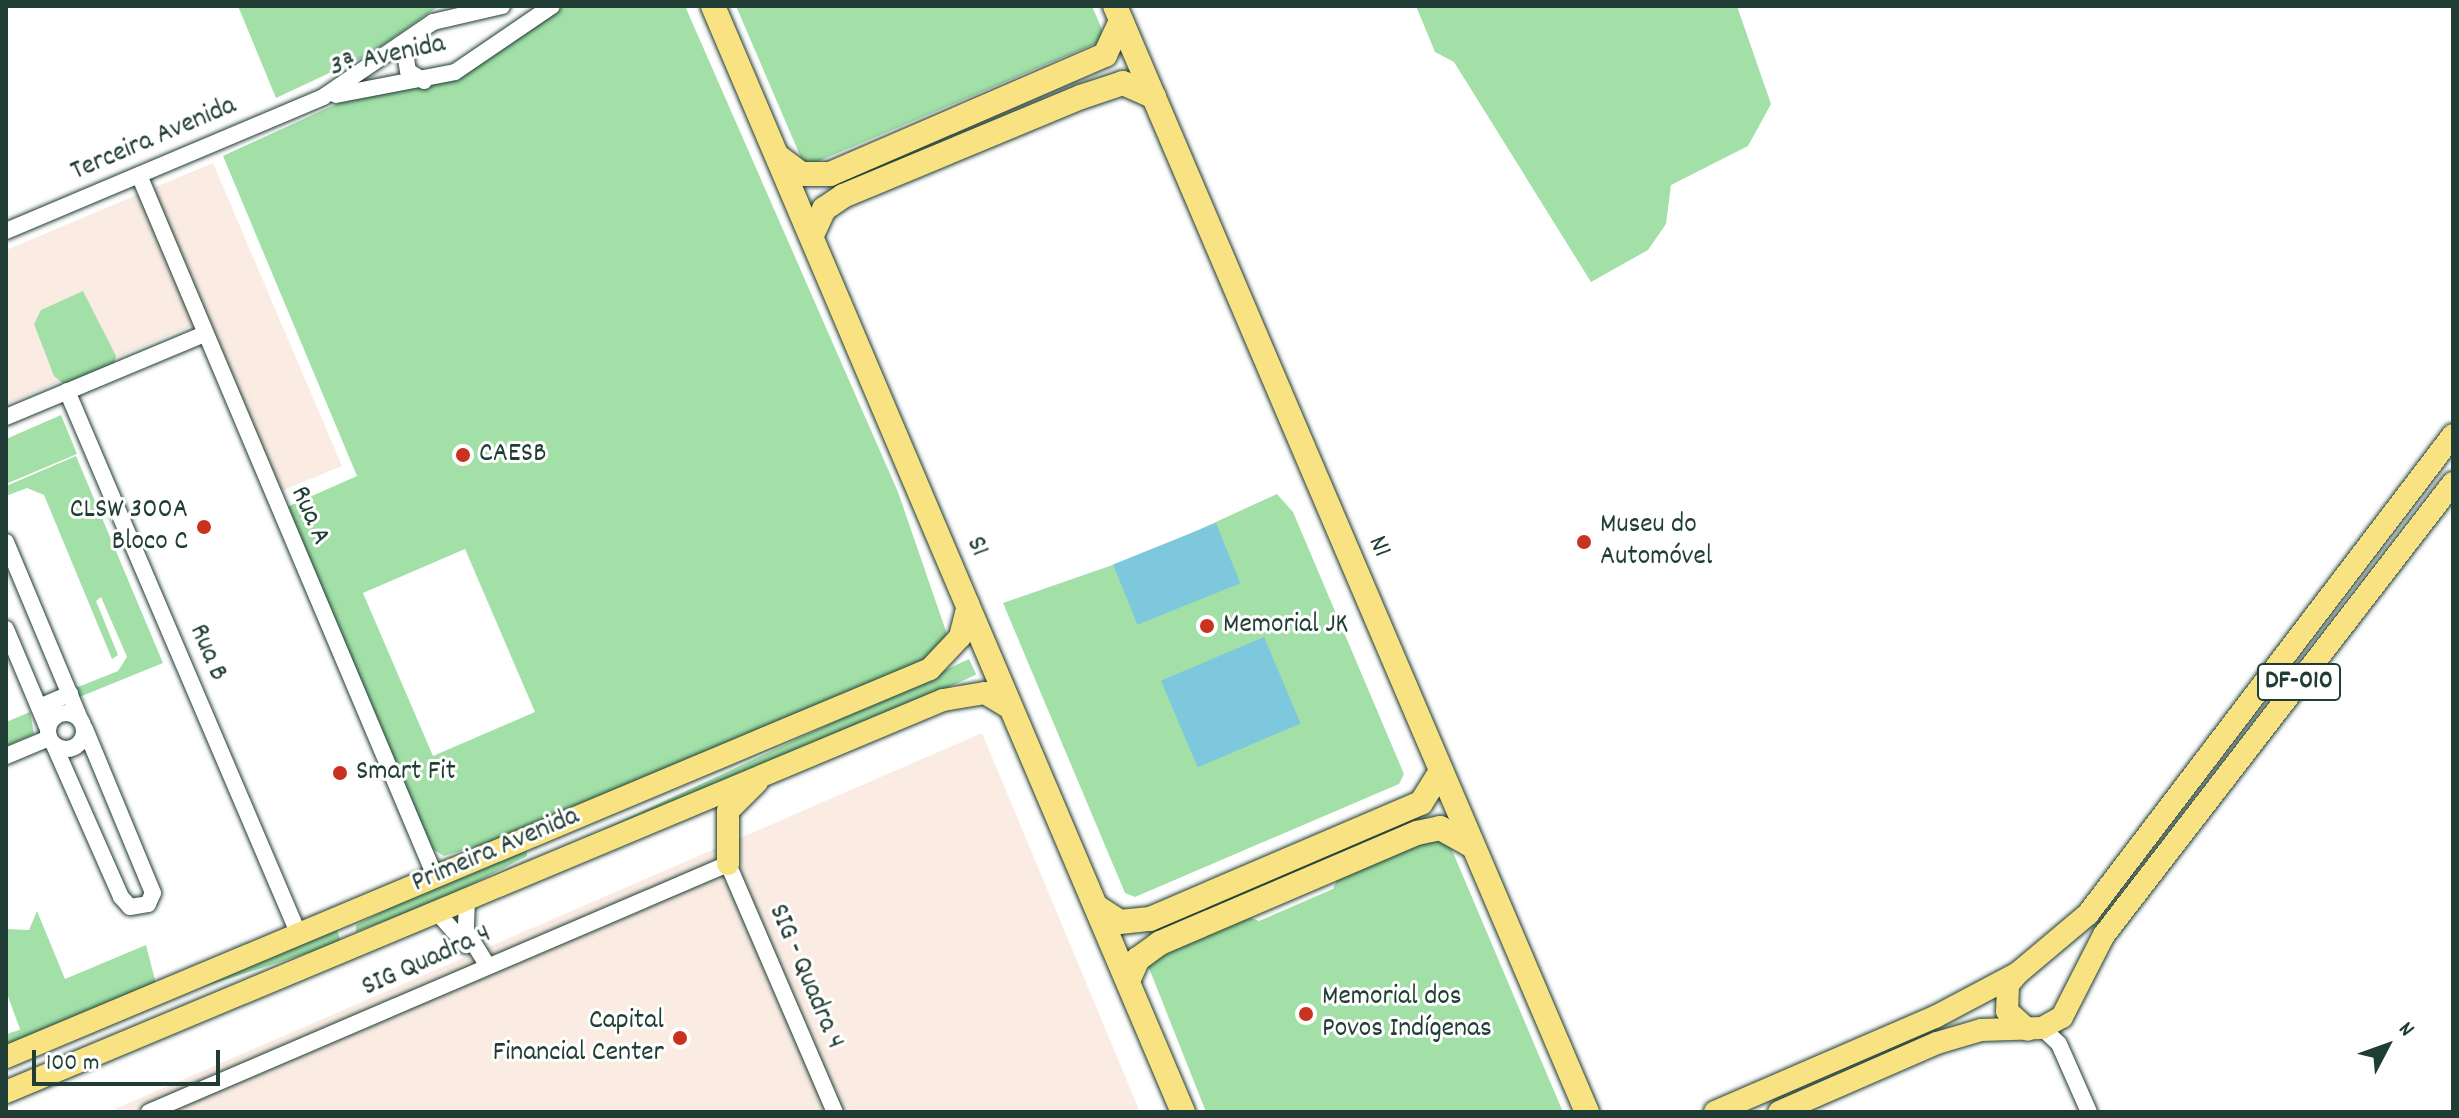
<!DOCTYPE html>
<html>
<head>
<meta charset="utf-8">
<style>
  body { margin:0 }
  #map { position:relative; width:2459px; height:1118px; overflow:hidden; background:#fff; font-family:Dekko,sans-serif }
  div>[style] { position:absolute }
  [style*='--x'] { left:calc(var(--x)*1px); top:calc(var(--y)*1px); width:calc(var(--w)*1px); rotate:calc(var(--a)*1deg) }
  .built>* { inset:0; background:#faece2 }
  .green>* { inset:0; background:#a2e0a8; transform-origin:0 0 }
  .water>* { inset:0; background:#7dc8dc; transform-origin:0 0 }
  .roads { filter:drop-shadow(0 0 2px #1f3d34) drop-shadow(0 0 2px #1f3d34) }
  .minor>* { height:16px; margin:-8px; padding:0 8px; transform-origin:8px; border-radius:8px; background:#fff }
  .minor>.ring { margin:-8px; padding:0; box-sizing:content-box; background:none; border:16px solid #fff; border-radius:50% }
  .major>* { height:22px; margin:-11px; padding:0 11px; transform-origin:11px; border-radius:11px; background:#f8e281 }
  .highway>* { height:24px; margin:-12px; padding:0 12px; transform-origin:12px; border-radius:12px; background:#f8e281 }
  .dots>* { width:22px; height:22px; translate:-50% -50%; box-sizing:border-box; border:4px solid #fff; border-radius:50% }
  span { translate:-50% -50%; white-space:nowrap; text-align:center; line-height:1.15; -webkit-text-stroke:6px #fff; paint-order:stroke }
  .shield-label span { padding:2px 6px; background:#fff; border:2px solid; border-radius:6px; -webkit-text-stroke-width:0 }
  .shield-label { font-size:26px; color:#1f3d34; font-weight:700 }
  .street-label { font-size:28px; color:#1f3d34 }
  .poi-label { font-size:28px; color:#1f3d34 }
  .left { translate:0 -50%; text-align:left }
  .right { translate:-100% -50%; text-align:right }
  .frame { position:absolute; inset:0; border:8px solid #1f3d34; pointer-events:none }
  .north { position:absolute; left:2347px; top:1006px; width:80px; height:80px; -webkit-text-stroke:6px #fff; paint-order:stroke; rotate:49deg; font-size:22px; font-weight:700; line-height:32px; text-align:center; color:#1f3d34 }
  .north::after { content:''; display:block; margin:auto; width:28px; height:36px; background:#1f3d34; clip-path:polygon(50% 0,100% 100%,50% 72%,0 100%) }
  .scale { position:absolute; left:32px; top:1050px; width:188px; height:36px; box-sizing:border-box; border:4px solid #1f3d34; border-top:0; padding-left:10px; font-size:24px; line-height:28px; white-space:nowrap; color:#1f3d34; -webkit-text-stroke:6px #fff; paint-order:stroke }
</style>
</head>
<body>
<div id="map">
  <div class="built">
    <i style="clip-path:polygon(213px 163px,342px 466px,279px 492px,205px 320px,6px 404px,6px 250px)"></i>
    <i style="clip-path:polygon(982px 733px,1140px 1112px,108px 1112px)"></i>
  </div>
  <div class="green">
    <i style="clip-path:polygon(238px 6px,439px 6px,370px 54px,276px 98px)"></i>
    <i style="clip-path:polygon(evenodd,565px 6px,685px 6px,898px 492px,948px 637px,938px 655px,524px 832px,444px 856px,431px 848px,287px 507px,357px 476px,223px 156px,356px 95px,459px 77px,565px 6px,465px 549px,535px 712px,433px 756px,363px 593px,465px 549px)"></i>
    <i style="clip-path:polygon(736px 6px,1092px 6px,1106px 39px,805px 167px)"></i>
    <i style="clip-path:polygon(1416px 6px,1737px 6px,1771px 104px,1748px 146px,1671px 185px,1666px 224px,1648px 250px,1591px 282px,1454px 62px,1435px 52px)"></i>
    <i style="clip-path:polygon(83px 291px,116px 356px,114px 365px,66px 386px,54px 376px,34px 324px,41px 310px)"></i>
    <i style="clip-path:polygon(61px 415px,77px 454px,6px 484px,6px 439px)"></i>
    <i style="clip-path:polygon(76px 456px,163px 663px,77px 698px,73px 689px,118px 671px,127px 657px,101px 597px,96px 601px,118px 655px,112px 659px,44px 495px,27px 488px,6px 496px,6px 486px)"></i>
    <i style="clip-path:polygon(1277px 494px,1293px 512px,1404px 774px,1399px 784px,1135px 897px,1125px 893px,1003px 603px,1150px 552px)"></i>
    <i style="left:969px;top:659px;width:17px;height:463px;rotate:65deg"></i>
    <i style="clip-path:polygon(30px 712px,34px 734px,6px 746px,6px 722px)"></i>
    <i style="clip-path:polygon(1434px 837px,1449px 843px,1563px 1112px,1206px 1112px,1147px 963px,1247px 916px,1259px 921px,1333px 889px,1338px 877px)"></i>
    <i style="clip-path:polygon(527px 848px,527px 856px,447px 897px,356px 932px,356px 925px,439px 883px)"></i>
    <i style="clip-path:polygon(37px 911px,65px 979px,146px 945px,156px 984px,24px 1040px,6px 991px,6px 929px,29px 930px)"></i>
    <i style="left:336px;top:927px;width:16px;height:358px;rotate:72deg"></i>
  </div>
  <div class="water">
    <i style="left:1216px;top:523px;width:65px;height:111px;rotate:68deg"></i>
    <i style="left:1264px;top:637px;width:94px;height:112px;rotate:67deg"></i>
  </div>
  <div class="roads">
    <div class="minor">
      <i style="--x:404;--y:46;--w:25;--a:81"></i>
      <i style="--x:408;--y:71;--w:19;--a:32"></i>
      <i style="--x:336;--y:95;--w:121;--a:-10.9"></i>
      <i style="--x:455;--y:72;--w:117;--a:-34.2"></i>
      <i style="--x:139;--y:175;--w:761;--a:67.11"></i>
      <i style="--x:6;--y:231;--w:344;--a:-22.9"></i>
      <i style="--x:323;--y:97;--w:133;--a:-34.3"></i>
      <i style="--x:433;--y:22;--w:71;--a:-13.1"></i>
      <i style="--x:67;--y:391;--w:591;--a:66.9"></i>
      <i style="--x:6;--y:417;--w:212;--a:-22.7"></i>
      <i style="--x:6;--y:542;--w:194;--a:67.3"></i>
      <i style="--x:6;--y:629;--w:108;--a:67.2"></i>
      <i style="--x:39;--y:707;--w:34;--a:-23"></i>
      <i class="ring" style="left:48px;top:713px;width:20px;height:20px"></i>
      <i style="--x:54;--y:745;--w:166;--a:66.2"></i>
      <i style="--x:121;--y:897;--w:13;--a:48"></i>
      <i style="--x:130;--y:907;--w:18;--a:-9"></i>
      <i style="--x:148;--y:904;--w:12;--a:-66"></i>
      <i style="--x:153;--y:893;--w:178;--a:-112.5"></i>
      <i style="--x:6;--y:756;--w:47;--a:-22.7"></i>
      <i style="--x:467;--y:897;--w:34;--a:92"></i>
      <i style="--x:466;--y:931;--w:38;--a:58"></i>
      <i style="--x:435;--y:910;--w:47;--a:48.5"></i>
      <i style="--x:2042;--y:1028;--w:23;--a:43"></i>
      <i style="--x:2059;--y:1044;--w:74;--a:66.2"></i>
      <i style="--x:149;--y:1112;--w:630;--a:-23.19"></i>
      <i style="--x:728;--y:864;--w:270;--a:66.7"></i>
    </div>
    <div class="major">
      <i style="--x:728;--y:864;--w:53;--a:-90"></i>
      <i style="--x:728;--y:811;--w:41;--a:-45"></i>
      <i style="--x:2018;--y:973;--w:16;--a:130"></i>
      <i style="--x:2008;--y:985;--w:26;--a:92"></i>
      <i style="--x:2007;--y:1011;--w:28;--a:42"></i>
      <i style="--x:6;--y:1057;--w:1002;--a:-22.78"></i>
      <i style="--x:930;--y:669;--w:44;--a:-46.8"></i>
      <i style="--x:960;--y:637;--w:34;--a:-76"></i>
      <i style="--x:6;--y:1092;--w:1016;--a:-22.7"></i>
      <i style="--x:943;--y:700;--w:43;--a:-9.5"></i>
      <i style="--x:985;--y:693;--w:31;--a:31"></i>
      <i style="--x:1715;--y:1112;--w:240;--a:-23.4"></i>
      <i style="--x:1935;--y:1017;--w:94;--a:-27.9"></i>
      <i style="--x:2018;--y:973;--w:92;--a:-40.1"></i>
      <i style="--x:2088;--y:914;--w:602;--a:-52.69"></i>
      <i style="--x:1779;--y:1112;--w:172;--a:-23.6"></i>
      <i style="--x:1937;--y:1043;--w:46;--a:-16.5"></i>
      <i style="--x:1981;--y:1030;--w:61;--a:-1.9"></i>
      <i style="--x:2042;--y:1028;--w:23;--a:-29"></i>
      <i style="--x:2062;--y:1017;--w:92;--a:-62.9"></i>
      <i style="--x:2104;--y:935;--w:571;--a:-52.33"></i>
    </div>
    <div class="highway">
      <i style="--x:713;--y:6;--w:1202;--a:66.98"></i>
      <i style="--x:1115;--y:6;--w:1203;--a:66.89"></i>
      <i style="--x:780;--y:158;--w:26;--a:37"></i>
      <i style="--x:801;--y:174;--w:29;--a:0"></i>
      <i style="--x:830;--y:174;--w:300;--a:-23.4"></i>
      <i style="--x:1105;--y:55;--w:38;--a:-65"></i>
      <i style="--x:812;--y:235;--w:29;--a:-65"></i>
      <i style="--x:824;--y:209;--w:23;--a:-34"></i>
      <i style="--x:843;--y:196;--w:258;--a:-22.6"></i>
      <i style="--x:1081;--y:97;--w:44;--a:-18.4"></i>
      <i style="--x:1123;--y:83;--w:34;--a:24"></i>
      <i style="--x:1097;--y:907;--w:27;--a:33"></i>
      <i style="--x:1120;--y:922;--w:30;--a:-6"></i>
      <i style="--x:1150;--y:919;--w:295;--a:-23.2"></i>
      <i style="--x:1421;--y:803;--w:38;--a:-58"></i>
      <i style="--x:1128;--y:981;--w:24;--a:-66"></i>
      <i style="--x:1138;--y:959;--w:27;--a:-36"></i>
      <i style="--x:1160;--y:943;--w:280;--a:-23.2"></i>
      <i style="--x:1417;--y:833;--w:24;--a:-12"></i>
      <i style="--x:1440;--y:828;--w:38;--a:29"></i>
    </div>
  </div>
  <div class="dots">
    <i style="left:463px;top:455px;background:#c8321e"></i>
    <i style="left:204px;top:527px;background:#c8321e"></i>
    <i style="left:1584px;top:542px;background:#c8321e"></i>
    <i style="left:1207px;top:626px;background:#c8321e"></i>
    <i style="left:340px;top:773px;background:#c8321e"></i>
    <i style="left:1306px;top:1014px;background:#c8321e"></i>
    <i style="left:680px;top:1038px;background:#c8321e"></i>
  </div>
  <div class="shield-label">
    <span style="left:2299px;top:682px">DF-010</span>
  </div>
  <div class="street-label">
    <span style="left:388px;top:57px;rotate:-12deg">3ª Avenida</span>
    <span style="left:154px;top:140px;rotate:-23deg">Terceira Avenida</span>
    <span style="left:309px;top:516px;rotate:66deg">Rua A</span>
    <span style="left:976px;top:547px;rotate:67deg">S1</span>
    <span style="left:1378px;top:547px;rotate:67deg">N1</span>
    <span style="left:207px;top:653px;rotate:67deg">Rua B</span>
    <span style="left:496px;top:851px;rotate:-23deg">Primeira Avenida</span>
    <span style="left:427px;top:962px;rotate:-24deg">SIG Quadra 4</span>
    <span style="left:805px;top:977px;rotate:67deg">SIG - Quadra 4</span>
  </div>
  <div class="poi-label">
    <span class="left" style="left:479px;top:455px">CAESB</span>
    <span class="right" style="left:188px;top:527px">CLSW 300A<br>Bloco C</span>
    <span class="left" style="left:1600px;top:542px">Museu do<br>Automóvel</span>
    <span class="left" style="left:1223px;top:626px">Memorial JK</span>
    <span class="left" style="left:356px;top:773px">Smart Fit</span>
    <span class="left" style="left:1322px;top:1014px">Memorial dos<br>Povos Indígenas</span>
    <span class="right" style="left:664px;top:1038px">Capital<br>Financial Center</span>
  </div>
  <div class="frame"></div>
  <div class="north">N</div>
  <div class="scale">100 m</div>
</div>
</body>
</html>
